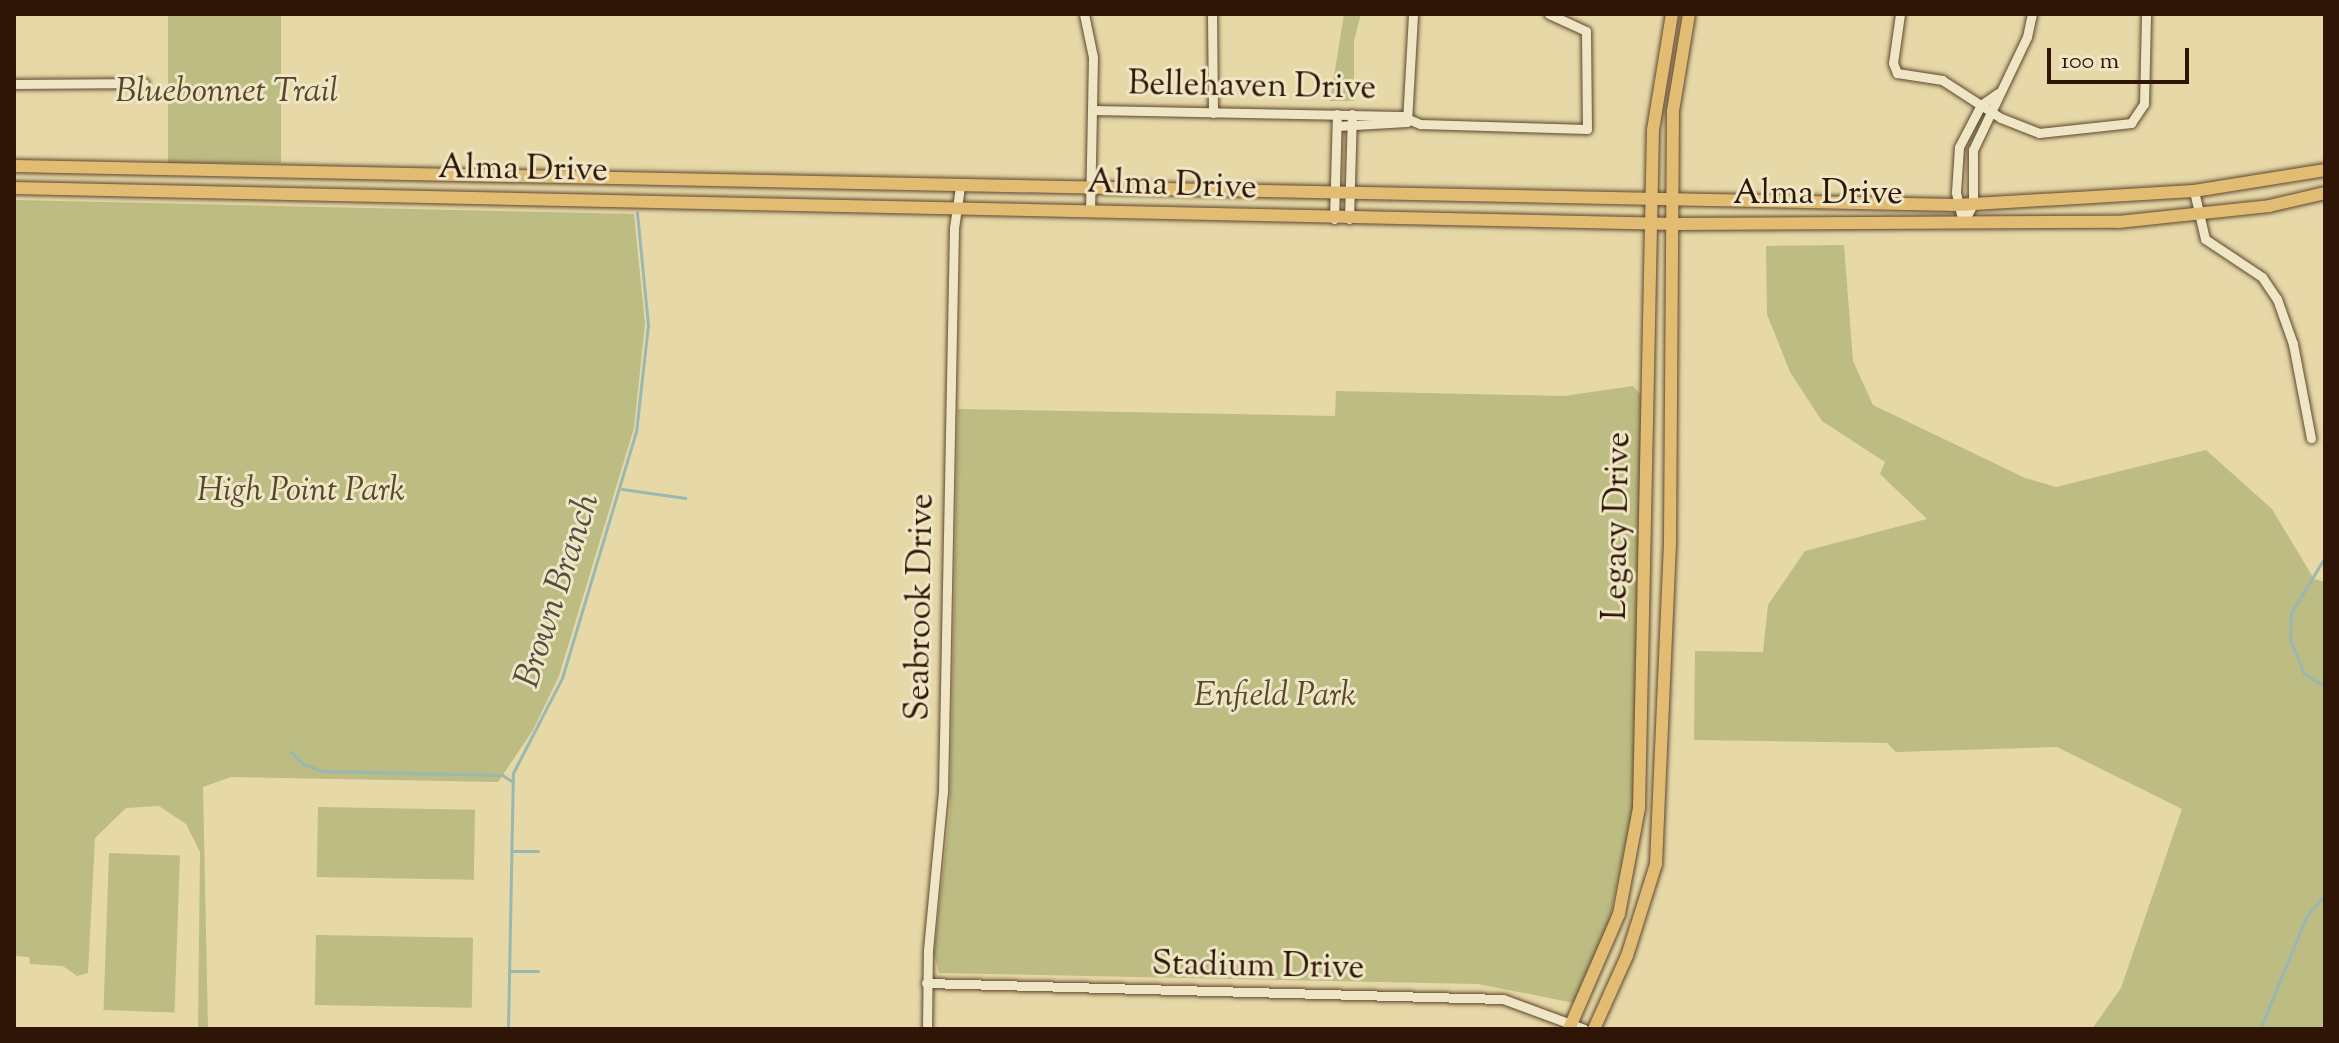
<!DOCTYPE html>
<html>
<head>
<meta charset="utf-8">
<style>
  body { margin:0 }
  #map { position:relative; width:2339px; height:1043px; overflow:hidden; background:#e6d8a7; font-family:"Sorts Mill Goudy",serif }
  div>[style] { position:absolute }
  [style*='--x'] { left:calc(var(--x)*1px); top:calc(var(--y)*1px); width:calc(var(--w)*1px); rotate:calc(var(--a)*1deg) }
  .green>* { inset:0; background:#bcbc83; transform-origin:0 0 }
  .stream>* { height:3px; margin:-1.5px; padding:0 1.5px; transform-origin:1.5px; border-radius:1.5px; background:#9ab8b2 }
  .roads { filter:drop-shadow(0 0 2px #5d462e) drop-shadow(0 0 2px #5d462e) }
  .minor>* { height:9px; margin:-4.5px; padding:0 4.5px; transform-origin:4.5px; border-radius:4.5px; background:#efe6c6 }
  .major>* { height:12px; margin:-6px; padding:0 6px; transform-origin:6px; border-radius:6px; background:#e3bc74 }
  span { translate:-50% -50%; white-space:nowrap; text-align:center; line-height:1.15; -webkit-text-stroke:6px #efe6c6; paint-order:stroke }
  .street-label { font-size:34px; color:#2f1505 }
  .park-label { font-size:34px; color:#59472b; font-style:italic }
  .water-label { font-size:36px; color:#544e42; font-style:italic }
  .frame { position:absolute; inset:0; border:16px solid #2f1505; pointer-events:none }
  .scale { position:absolute; left:2047px; top:48px; width:142px; height:36px; box-sizing:border-box; border:4px solid #2f1505; border-top:0; padding-left:10px; font-size:24px; line-height:28px; white-space:nowrap; color:#2f1505; -webkit-text-stroke:6px #efe6c6; paint-order:stroke }
</style>
</head>
<body>
<div id="map">
  <div class="green">
    <i style="left:168px;top:14px;width:113px;height:149px"></i>
    <i style="clip-path:polygon(1344px 14px,1361px 14px,1354px 41px,1354px 101px,1330px 101px)"></i>
    <i style="clip-path:polygon(14px 200px,634px 214px,645px 324px,634px 428px,559px 676px,533px 730px,498px 782px,231px 777px,203px 787px,208px 1029px,198px 1029px,200px 852px,186px 824px,159px 806px,126px 808px,95px 838px,88px 973px,77px 976px,63px 966px,30px 964px,29px 957px,14px 956px)"></i>
    <i style="clip-path:polygon(1844px 245px,1853px 361px,1873px 405px,2025px 478px,2056px 487px,2206px 450px,2272px 509px,2314px 579px,2325px 582px,2325px 1029px,2092px 1029px,2121px 988px,2182px 809px,2057px 747px,1896px 752px,1887px 743px,1694px 740px,1695px 651px,1763px 652px,1768px 605px,1805px 551px,1927px 519px,1880px 474px,1885px 462px,1822px 421px,1790px 372px,1767px 314px,1766px 246px)"></i>
    <i style="clip-path:polygon(1633px 386px,1641px 395px,1636px 791px,1609px 924px,1574px 1003px,1478px 984px,939px 973px,934px 954px,950px 810px,958px 409px,1335px 416px,1336px 391px,1564px 396px)"></i>
    <i style="left:318px;top:807px;width:157px;height:70px;rotate:1deg"></i>
    <i style="left:109px;top:853px;width:71px;height:157px;rotate:2deg"></i>
    <i style="left:316px;top:935px;width:157px;height:70px;rotate:1deg"></i>
  </div>
  <div class="stream">
    <i style="--x:622;--y:489;--w:64;--a:8.1"></i>
    <i style="--x:2325;--y:557;--w:66;--a:121.3"></i>
    <i style="--x:2291;--y:613;--w:26;--a:92"></i>
    <i style="--x:2290;--y:639;--w:38;--a:68"></i>
    <i style="--x:2304;--y:674;--w:24;--a:30"></i>
    <i style="--x:291;--y:752;--w:17;--a:45"></i>
    <i style="--x:303;--y:764;--w:20;--a:20"></i>
    <i style="--x:322;--y:771;--w:180;--a:1.3"></i>
    <i style="--x:502;--y:775;--w:13;--a:32"></i>
    <i style="--x:511;--y:851;--w:27;--a:0"></i>
    <i style="--x:510;--y:971;--w:28;--a:0"></i>
    <i style="--x:508;--y:1029;--w:256;--a:-88.9"></i>
    <i style="--x:513;--y:773;--w:107;--a:-62.7"></i>
    <i style="--x:562;--y:678;--w:257;--a:-73.3"></i>
    <i style="--x:636;--y:432;--w:108;--a:-83.6"></i>
    <i style="--x:648;--y:325;--w:113;--a:-95.6"></i>
    <i style="--x:2260;--y:1029;--w:123;--a:-67.6"></i>
    <i style="--x:2307;--y:915;--w:27;--a:-48"></i>
  </div>
  <div class="roads">
    <div class="minor">
      <i style="--x:1084;--y:14;--w:44;--a:78.2"></i>
      <i style="--x:1093;--y:57;--w:153;--a:91.1"></i>
      <i style="--x:1212;--y:14;--w:99;--a:89.4"></i>
      <i style="--x:1900;--y:14;--w:49;--a:98.1"></i>
      <i style="--x:1893;--y:63;--w:11;--a:68"></i>
      <i style="--x:1897;--y:73;--w:46;--a:8.8"></i>
      <i style="--x:1942;--y:80;--w:70;--a:32.8"></i>
      <i style="--x:2001;--y:118;--w:41;--a:21.5"></i>
      <i style="--x:2039;--y:133;--w:93;--a:-6.2"></i>
      <i style="--x:2131;--y:123;--w:23;--a:-56"></i>
      <i style="--x:2144;--y:104;--w:90;--a:-88.7"></i>
      <i style="--x:14;--y:84;--w:130;--a:-0.4"></i>
      <i style="--x:1093;--y:110;--w:308;--a:1.1"></i>
      <i style="--x:1401;--y:116;--w:21;--a:23"></i>
      <i style="--x:1420;--y:124;--w:167;--a:1.7"></i>
      <i style="--x:1587;--y:129;--w:98;--a:-90.6"></i>
      <i style="--x:1586;--y:31;--w:41;--a:-155.3"></i>
      <i style="--x:1407;--y:122;--w:108;--a:-86.8"></i>
      <i style="--x:1337;--y:126;--w:70;--a:-3.3"></i>
      <i style="--x:2194;--y:191;--w:49;--a:77.1"></i>
      <i style="--x:2205;--y:239;--w:69;--a:33.7"></i>
      <i style="--x:2262;--y:277;--w:27;--a:56"></i>
      <i style="--x:2277;--y:299;--w:48;--a:70.4"></i>
      <i style="--x:2293;--y:344;--w:96;--a:79.2"></i>
      <i style="--x:1334;--y:219;--w:105;--a:-88.4"></i>
      <i style="--x:1349;--y:219;--w:105;--a:-88.4"></i>
      <i style="--x:1963;--y:223;--w:21;--a:-62"></i>
      <i style="--x:1973;--y:204;--w:54;--a:-90"></i>
      <i style="--x:1973;--y:150;--w:125;--a:-64.5"></i>
      <i style="--x:2027;--y:37;--w:24;--a:-78"></i>
      <i style="--x:1963;--y:223;--w:32;--a:-103"></i>
      <i style="--x:1956;--y:192;--w:45;--a:-86.2"></i>
      <i style="--x:1959;--y:147;--w:47;--a:-62.4"></i>
      <i style="--x:1981;--y:105;--w:21;--a:-35"></i>
      <i style="--x:926;--y:983;--w:577;--a:1.59"></i>
      <i style="--x:1503;--y:999;--w:86;--a:20.3"></i>
      <i style="--x:927;--y:1029;--w:79;--a:-89.3"></i>
      <i style="--x:928;--y:950;--w:159;--a:-84.6"></i>
      <i style="--x:943;--y:792;--w:564;--a:-88.88"></i>
      <i style="--x:954;--y:228;--w:41;--a:-81.7"></i>
    </div>
    <div class="major">
      <i style="--x:14;--y:166;--w:1943;--a:1.15"></i>
      <i style="--x:1957;--y:205;--w:237;--a:-3.4"></i>
      <i style="--x:2194;--y:191;--w:133;--a:-9.1"></i>
      <i style="--x:14;--y:188;--w:1660;--a:1.24"></i>
      <i style="--x:1674;--y:224;--w:444;--a:-0.3"></i>
      <i style="--x:2118;--y:222;--w:152;--a:-6"></i>
      <i style="--x:2269;--y:206;--w:57;--a:-13.1"></i>
      <i style="--x:1569;--y:1029;--w:125;--a:-66.5"></i>
      <i style="--x:1619;--y:914;--w:108;--a:-79.3"></i>
      <i style="--x:1639;--y:808;--w:678;--a:-88.82"></i>
      <i style="--x:1653;--y:130;--w:118;--a:-80.7"></i>
      <i style="--x:1594;--y:1029;--w:80;--a:-65.7"></i>
      <i style="--x:1627;--y:956;--w:96;--a:-72.5"></i>
      <i style="--x:1656;--y:864;--w:324;--a:-87.5"></i>
      <i style="--x:1670;--y:540;--w:429;--a:-89.6"></i>
      <i style="--x:1673;--y:111;--w:98;--a:-80.6"></i>
    </div>
  </div>
  <div class="street-label">
    <span style="left:1252px;top:87px;rotate:1deg">Bellehaven Drive</span>
    <span style="left:523px;top:170px;rotate:1deg">Alma Drive</span>
    <span style="left:1172px;top:186px;rotate:2deg">Alma Drive</span>
    <span style="left:1818px;top:195px">Alma Drive</span>
    <span style="left:1618px;top:526px;rotate:-89deg">Legacy Drive</span>
    <span style="left:921px;top:607px;rotate:-89deg">Seabrook Drive</span>
    <span style="left:1258px;top:967px;rotate:1deg">Stadium Drive</span>
  </div>
  <div class="park-label">
    <span style="left:227px;top:93px">Bluebonnet Trail</span>
    <span style="left:301px;top:492px">High Point Park</span>
    <span style="left:1275px;top:697px">Enfield Park</span>
  </div>
  <div class="water-label">
    <span style="left:559px;top:591px;rotate:-72deg">Brown Branch</span>
  </div>
  <div class="frame"></div>
  <div class="scale">100 m</div>
</div>
</body>
</html>
